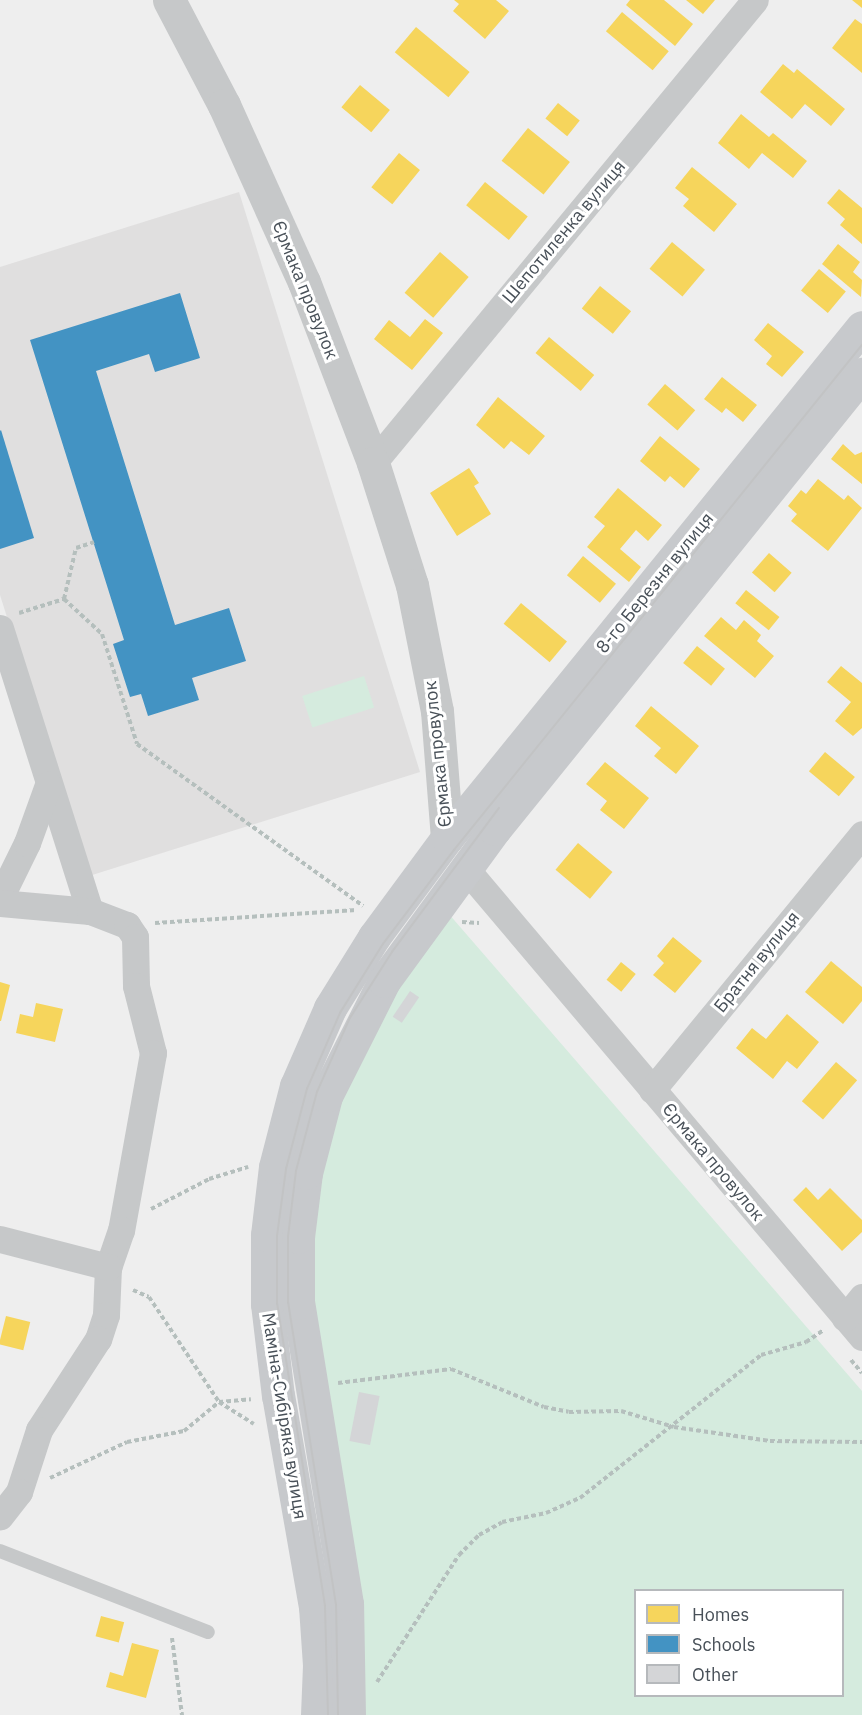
<!DOCTYPE html>
<html>
<head>
<meta charset="utf-8">
<style>
  body { margin:0 }
  #map { position:relative; width:862px; height:1715px; overflow:hidden; background:#eee; font-family:"IBM Plex Sans",sans-serif }
  div>[style] { position:absolute }
  [style*='--x'] { left:calc(var(--x)*1px); top:calc(var(--y)*1px); width:calc(var(--w)*1px); rotate:calc(var(--a)*1deg) }
  .education>* { inset:0; background:#e0dfdf }
  .green>* { inset:0; background:#d5ebde; transform-origin:0 0 }
  .homes>* { inset:0; background:#f6d55c; transform-origin:0 0 }
  .schools>* { inset:0; background:#4393c3 }
  .building>* { inset:0; background:#d4d5d7; transform-origin:0 0 }
  .path>* { height:4px; margin-top:-2px; transform-origin:0; background:repeating-linear-gradient(90deg,#b5bfbd 0 4.5px,transparent 0 7.5px) }
  .service>* { height:14px; margin:-7px; padding:0 7px; transform-origin:7px; border-radius:7px; background:#c6c8c9 }
  .minor>* { height:27px; margin:-13.5px; padding:0 13.5px; transform-origin:13.5px; border-radius:13.5px; background:#c6c8c9 }
  .tertiary>* { height:33px; margin:-16.5px; padding:0 16.5px; transform-origin:16.5px; border-radius:16.5px; background:#c6c8c9 }
  .secondary>* { height:33px; margin:-16.5px; padding:0 16.5px; transform-origin:16.5px; border-radius:16.5px; background:#c7c9cc }
  .tram>* { height:1.5px; margin:-0.75px; padding:0 0.75px; transform-origin:0.75px; border-radius:0.75px; background:#c2c3c4 }
  span { translate:-50% -50%; white-space:nowrap; text-align:center; line-height:1.15; -webkit-text-stroke:6px #fff; paint-order:stroke }
  .street-label { font-size:18px; color:#485058 }
  .legend { position:absolute; left:634px; top:1589px; width:210px; height:108px; box-sizing:border-box; background:#fff; border:2px solid #b6b9bc; margin:0; padding:8px 10px; list-style:none; font-size:18px; color:#485058 }
  .legend li { display:flex; align-items:center; gap:12px; height:30px }
  .legend b { width:30px; border:2px solid #b6b9bc }
</style>
</head>
<body>
<div id="map">
  <div class="education">
    <i style="clip-path:polygon(239px 192px,420px 772px,89px 876px,0 595px,0 267px)"></i>
  </div>
  <div class="green">
    <i style="left:364px;top:676px;width:33px;height:65px;rotate:72deg"></i>
    <i style="clip-path:polygon(evenodd,448px 913px,862px 1391px,862px 1715px,358px 1715px,308px 1302px,315px 1174px,368px 1028px,448px 913px,636px 1590px,842px 1590px,842px 1696px,636px 1696px,636px 1590px)"></i>
  </div>
  <div class="homes">
    <i style="clip-path:polygon(454px 0,496px 0,509px 11px,485px 39px,453px 11px,459px 4px)"></i>
    <i style="clip-path:polygon(630px 0,664px 0,693px 24px,675px 46px,626px 5px)"></i>
    <i style="clip-path:polygon(686px 0,715px 0,703px 14px)"></i>
    <i style="clip-path:polygon(852px 0,862px 0,862px 8px)"></i>
    <i style="left:622px;top:12px;width:61px;height:25px;rotate:40deg"></i>
    <i style="clip-path:polygon(855px 19px,862px 24px,862px 73px,832px 48px)"></i>
    <i style="left:416px;top:27px;width:70px;height:33px;rotate:40deg"></i>
    <i style="clip-path:polygon(783px 64px,794px 73px,797px 69px,845px 109px,831px 126px,805px 104px,792px 119px,760px 92px)"></i>
    <i style="left:360px;top:85px;width:39px;height:29px;rotate:40deg"></i>
    <i style="left:558px;top:103px;width:28px;height:20px;rotate:39deg"></i>
    <i style="clip-path:polygon(741px 114px,769px 137px,773px 133px,807px 161px,793px 178px,762px 153px,749px 169px,718px 143px)"></i>
    <i style="left:528px;top:128px;width:54px;height:42px;rotate:39deg"></i>
    <i style="left:399px;top:153px;width:27px;height:44px;rotate:39deg"></i>
    <i style="clip-path:polygon(692px 167px,737px 204px,714px 232px,683px 206px,689px 199px,675px 188px)"></i>
    <i style="left:485px;top:182px;width:55px;height:30px;rotate:39deg"></i>
    <i style="clip-path:polygon(839px 189px,862px 208px,862px 244px,840px 225px,845px 219px,827px 203px)"></i>
    <i style="left:672px;top:242px;width:43px;height:35px;rotate:40deg"></i>
    <i style="clip-path:polygon(838px 244px,860px 262px,853px 272px,862px 280px,861px 297px,822px 264px)"></i>
    <i style="left:440px;top:252px;width:38px;height:54px;rotate:41deg"></i>
    <i style="left:819px;top:269px;width:35px;height:28px;rotate:40deg"></i>
    <i style="left:600px;top:286px;width:40px;height:29px;rotate:39deg"></i>
    <i style="clip-path:polygon(425px 319px,443px 333px,412px 370px,374px 339px,389px 320px,410px 337px)"></i>
    <i style="clip-path:polygon(768px 323px,804px 352px,782px 377px,766px 364px,772px 356px,754px 340px)"></i>
    <i style="left:549px;top:337px;width:59px;height:21px;rotate:40deg"></i>
    <i style="clip-path:polygon(722px 377px,757px 405px,743px 422px,726px 408px,722px 413px,704px 399px)"></i>
    <i style="left:665px;top:384px;width:40px;height:27px;rotate:41deg"></i>
    <i style="clip-path:polygon(498px 397px,545px 436px,529px 455px,511px 441px,504px 449px,476px 425px)"></i>
    <i style="clip-path:polygon(660px 436px,700px 469px,684px 488px,670px 476px,665px 482px,640px 461px)"></i>
    <i style="clip-path:polygon(843px 444px,855px 455px,862px 452px,862px 484px,831px 459px)"></i>
    <i style="clip-path:polygon(469px 468px,479px 483px,474px 486px,491px 514px,457px 536px,430px 493px)"></i>
    <i style="clip-path:polygon(818px 479px,844px 500px,848px 495px,862px 508px,828px 551px,791px 521px,797px 514px,788px 506px,801px 490px,806px 494px)"></i>
    <i style="clip-path:polygon(618px 488px,662px 525px,648px 541px,636px 530px,620px 549px,641px 567px,629px 582px,587px 547px,605px 526px,594px 517px)"></i>
    <i style="left:769px;top:553px;width:30px;height:26px;rotate:41deg"></i>
    <i style="left:583px;top:556px;width:43px;height:25px;rotate:40deg"></i>
    <i style="left:746px;top:590px;width:43px;height:17px;rotate:39deg"></i>
    <i style="left:521px;top:603px;width:60px;height:27px;rotate:40deg"></i>
    <i style="clip-path:polygon(721px 617px,736px 630px,744px 620px,761px 635px,757px 641px,774px 656px,755px 678px,704px 636px)"></i>
    <i style="left:697px;top:646px;width:36px;height:22px;rotate:39deg"></i>
    <i style="clip-path:polygon(841px 666px,862px 683px,862px 728px,853px 736px,835px 721px,851px 702px,827px 682px)"></i>
    <i style="clip-path:polygon(651px 706px,699px 746px,676px 774px,654px 756px,661px 748px,635px 726px)"></i>
    <i style="left:825px;top:752px;width:39px;height:25px;rotate:40deg"></i>
    <i style="clip-path:polygon(605px 762px,649px 798px,624px 829px,600px 810px,607px 801px,586px 784px)"></i>
    <i style="left:578px;top:843px;width:45px;height:35px;rotate:40deg"></i>
    <i style="clip-path:polygon(673px 937px,702px 961px,675px 993px,653px 975px,664px 963px,657px 956px)"></i>
    <i style="clip-path:polygon(831px 961px,862px 987px,862px 1001px,843px 1024px,805px 992px)"></i>
    <i style="left:621px;top:962px;width:19px;height:23px;rotate:39deg"></i>
    <i style="clip-path:polygon(0 982px,10px 985px,1px 1021px,0 1021px)"></i>
    <i style="clip-path:polygon(36px 1003px,63px 1009px,55px 1042px,16px 1033px,20px 1014px,33px 1017px)"></i>
    <i style="clip-path:polygon(787px 1014px,819px 1042px,797px 1069px,787px 1061px,773px 1079px,736px 1048px,752px 1028px,766px 1039px)"></i>
    <i style="left:836px;top:1062px;width:28px;height:52px;rotate:41deg"></i>
    <i style="clip-path:polygon(806px 1187px,818px 1200px,830px 1188px,862px 1220px,862px 1232px,842px 1251px,793px 1200px)"></i>
    <i style="left:6px;top:1316px;width:25px;height:29px;rotate:14deg"></i>
    <i style="left:101px;top:1616px;width:24px;height:21px;rotate:15deg"></i>
    <i style="clip-path:polygon(132px 1643px,159px 1650px,146px 1698px,106px 1687px,110px 1672px,123px 1676px)"></i>
  </div>
  <div class="schools">
    <i style="clip-path:polygon(180px 293px,200px 358px,155px 372px,149px 354px,96px 371px,175px 625px,229px 608px,246px 661px,192px 678px,199px 700px,148px 716px,141px 694px,130px 697px,113px 644px,124px 640px,30px 340px)"></i>
    <i style="clip-path:polygon(1px 430px,34px 538px,0 549px,0 431px)"></i>
  </div>
  <div class="building">
    <i style="left:410px;top:991px;width:11px;height:31px;rotate:34deg"></i>
    <i style="left:359px;top:1392px;width:21px;height:50px;rotate:11deg"></i>
  </div>
  <div class="path">
    <i style="--x:64;--y:599;--w:52;--a:42.6"></i>
    <i style="--x:102;--y:634;--w:115;--a:72.3"></i>
    <i style="--x:137;--y:744;--w:278;--a:35.6"></i>
    <i style="--x:64;--y:599;--w:52;--a:-76.8"></i>
    <i style="--x:76;--y:548;--w:19;--a:-18"></i>
    <i style="--x:19;--y:613;--w:47;--a:-17.3"></i>
    <i style="--x:462;--y:922;--w:17;--a:3"></i>
    <i style="--x:155;--y:923;--w:202;--a:-3.7"></i>
    <i style="--x:151;--y:1209;--w:65;--a:-27.3"></i>
    <i style="--x:209;--y:1179;--w:41;--a:-17.1"></i>
    <i style="--x:133;--y:1290;--w:17;--a:24"></i>
    <i style="--x:149;--y:1297;--w:126;--a:56.3"></i>
    <i style="--x:219;--y:1402;--w:41;--a:32.2"></i>
    <i style="--x:851;--y:1360;--w:17;--a:50"></i>
    <i style="--x:338;--y:1383;--w:114;--a:-7.1"></i>
    <i style="--x:451;--y:1369;--w:100;--a:22.2"></i>
    <i style="--x:544;--y:1407;--w:25;--a:11"></i>
    <i style="--x:569;--y:1412;--w:52;--a:-1.1"></i>
    <i style="--x:621;--y:1411;--w:55;--a:16.8"></i>
    <i style="--x:674;--y:1427;--w:97;--a:8.3"></i>
    <i style="--x:770;--y:1441;--w:92;--a:0.6"></i>
    <i style="--x:50;--y:1478;--w:85;--a:-25.1"></i>
    <i style="--x:127;--y:1442;--w:58;--a:-10.9"></i>
    <i style="--x:184;--y:1431;--w:45;--a:-39.6"></i>
    <i style="--x:219;--y:1402;--w:32;--a:-5"></i>
    <i style="--x:172;--y:1638;--w:78;--a:82.6"></i>
    <i style="--x:377;--y:1682;--w:151;--a:-57.2"></i>
    <i style="--x:459;--y:1555;--w:28;--a:-45"></i>
    <i style="--x:479;--y:1535;--w:26;--a:-29"></i>
    <i style="--x:502;--y:1522;--w:45;--a:-11.6"></i>
    <i style="--x:546;--y:1513;--w:37;--a:-24"></i>
    <i style="--x:580;--y:1498;--w:231;--a:-38.3"></i>
    <i style="--x:761;--y:1355;--w:47;--a:-16.1"></i>
    <i style="--x:806;--y:1342;--w:22;--a:-34"></i>
  </div>
  <div class="service">
    <i style="--x:0;--y:1551;--w:223;--a:21.3"></i>
  </div>
  <div class="minor">
    <i style="--x:373;--y:463;--w:600;--a:-50.48"></i>
    <i style="--x:0;--y:628;--w:297;--a:72.4"></i>
    <i style="--x:466;--y:869;--w:613;--a:49.76"></i>
    <i style="--x:0;--y:898;--w:61;--a:-63.9"></i>
    <i style="--x:27;--y:843;--w:62;--a:-70.1"></i>
    <i style="--x:0;--y:903;--w:90;--a:5.1"></i>
    <i style="--x:90;--y:911;--w:40;--a:21"></i>
    <i style="--x:127;--y:925;--w:14;--a:56"></i>
    <i style="--x:135;--y:937;--w:49;--a:88.8"></i>
    <i style="--x:136;--y:986;--w:69;--a:75.8"></i>
    <i style="--x:153;--y:1053;--w:180;--a:100.2"></i>
    <i style="--x:121;--y:1230;--w:39;--a:109"></i>
    <i style="--x:108;--y:1267;--w:48;--a:92.4"></i>
    <i style="--x:106;--y:1315;--w:25;--a:108"></i>
    <i style="--x:98;--y:1339;--w:108;--a:123"></i>
    <i style="--x:39;--y:1430;--w:65;--a:107.9"></i>
    <i style="--x:19;--y:1492;--w:31;--a:128"></i>
    <i style="--x:652;--y:1090;--w:331;--a:-50.6"></i>
    <i style="--x:0;--y:1239;--w:112;--a:14.5"></i>
    <i style="--x:845;--y:1318;--w:27;--a:-51"></i>
  </div>
  <div class="tertiary">
    <i style="--x:169;--y:0;--w:119;--a:62.4"></i>
    <i style="--x:224;--y:105;--w:194;--a:65.7"></i>
    <i style="--x:304;--y:282;--w:194;--a:69.1"></i>
    <i style="--x:373;--y:463;--w:128;--a:72.3"></i>
    <i style="--x:412;--y:585;--w:128;--a:78.8"></i>
    <i style="--x:437;--y:711;--w:127;--a:85.5"></i>
  </div>
  <div class="secondary">
    <i style="--x:317;--y:1715;--w:50;--a:-87.7"></i>
    <i style="--x:319;--y:1665;--w:58;--a:-93.9"></i>
    <i style="--x:315;--y:1607;--w:214;--a:-99.9"></i>
    <i style="--x:278;--y:1396;--w:93;--a:-96.8"></i>
    <i style="--x:267;--y:1304;--w:69;--a:-90"></i>
    <i style="--x:267;--y:1235;--w:68;--a:-83.3"></i>
    <i style="--x:275;--y:1167;--w:84;--a:-75.5"></i>
    <i style="--x:296;--y:1086;--w:85;--a:-66.4"></i>
    <i style="--x:330;--y:1008;--w:84;--a:-58.2"></i>
    <i style="--x:374;--y:937;--w:123;--a:-53.6"></i>
    <i style="--x:447;--y:838;--w:658;--a:-50.92"></i>
    <i style="--x:349;--y:1715;--w:111;--a:-91"></i>
    <i style="--x:347;--y:1604;--w:305;--a:-99.2"></i>
    <i style="--x:298;--y:1303;--w:66;--a:-90"></i>
    <i style="--x:298;--y:1237;--w:64;--a:-82.9"></i>
    <i style="--x:306;--y:1173;--w:80;--a:-75.4"></i>
    <i style="--x:326;--y:1096;--w:129;--a:-63.2"></i>
    <i style="--x:384;--y:981;--w:188;--a:-53.9"></i>
    <i style="--x:495;--y:829;--w:585;--a:-51.11"></i>
  </div>
  <div class="tram">
    <i style="--x:328;--y:1715;--w:109;--a:-91.6"></i>
    <i style="--x:325;--y:1606;--w:306;--a:-99"></i>
    <i style="--x:277;--y:1304;--w:68;--a:-90"></i>
    <i style="--x:277;--y:1236;--w:68;--a:-82.3"></i>
    <i style="--x:286;--y:1169;--w:83;--a:-75.3"></i>
    <i style="--x:307;--y:1089;--w:83;--a:-66.5"></i>
    <i style="--x:340;--y:1013;--w:81;--a:-58.1"></i>
    <i style="--x:383;--y:944;--w:118;--a:-52.9"></i>
    <i style="--x:454;--y:850;--w:649;--a:-51.06"></i>
    <i style="--x:338;--y:1715;--w:110;--a:-91"></i>
    <i style="--x:336;--y:1605;--w:306;--a:-99"></i>
    <i style="--x:288;--y:1303;--w:66;--a:-90"></i>
    <i style="--x:288;--y:1237;--w:66;--a:-83.1"></i>
    <i style="--x:296;--y:1171;--w:82;--a:-75.1"></i>
    <i style="--x:317;--y:1092;--w:81;--a:-66"></i>
    <i style="--x:350;--y:1018;--w:78;--a:-57.5"></i>
    <i style="--x:392;--y:952;--w:179;--a:-53.4"></i>
  </div>
  <div class="street-label">
    <span style="left:564px;top:232px;rotate:-50deg">Шепотиленка вулиця</span>
    <span style="left:305px;top:290px;rotate:68deg">Єрмака провулок</span>
    <span style="left:655px;top:583px;rotate:-51deg">8-го Березня вулиця</span>
    <span style="left:438px;top:754px;rotate:-96deg">Єрмака провулок</span>
    <span style="left:757px;top:962px;rotate:-51deg">Братня вулиця</span>
    <span style="left:713px;top:1162px;rotate:50deg">Єрмака провулок</span>
    <span style="left:284px;top:1416px;rotate:81deg">Маміна-Сибіряка вулиця</span>
  </div>
  <ul class="legend">
  <li><b style="height:16px;background:#f6d55c"></b>Homes</li>
  <li><b style="height:16px;background:#4393c3"></b>Schools</li>
  <li><b style="height:16px;background:#d4d5d7"></b>Other</li>
  </ul>
</div>
</body>
</html>
